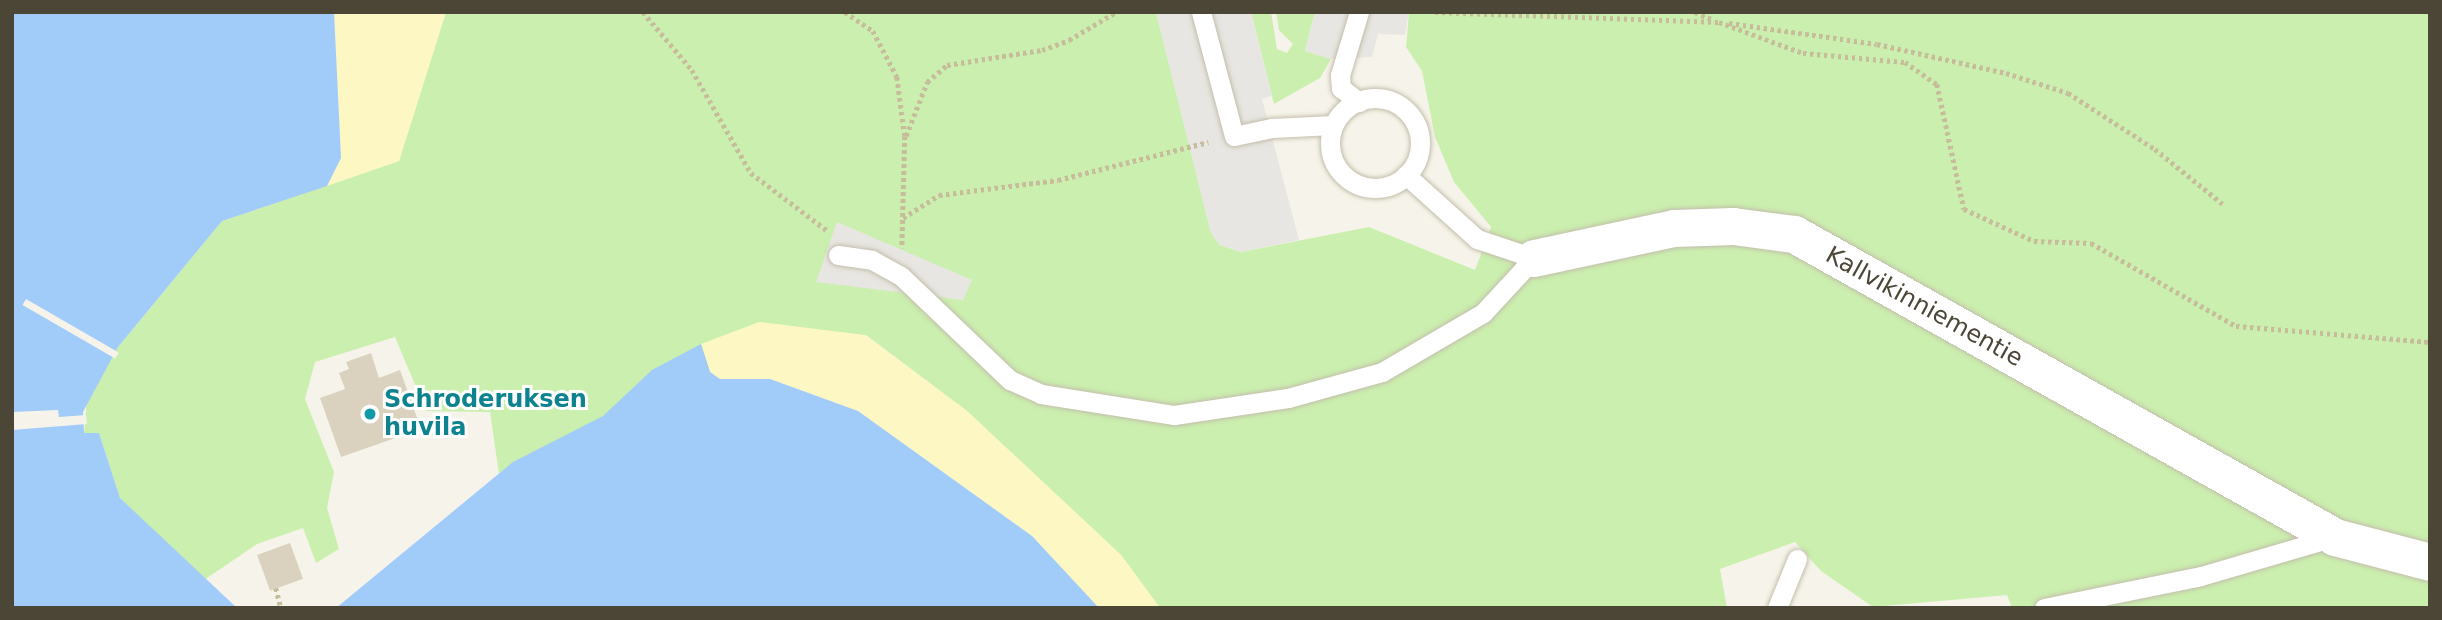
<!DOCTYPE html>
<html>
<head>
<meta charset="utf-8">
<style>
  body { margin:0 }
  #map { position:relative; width:2442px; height:620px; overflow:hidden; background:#f6f4ea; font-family:"DejaVu Sans",sans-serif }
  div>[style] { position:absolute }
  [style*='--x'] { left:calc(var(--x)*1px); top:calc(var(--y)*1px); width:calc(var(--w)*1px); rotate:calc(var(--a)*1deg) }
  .green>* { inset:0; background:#cbefaf }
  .sand>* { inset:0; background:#fdf8c3 }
  .parking>* { inset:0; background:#e8e6e2 }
  .water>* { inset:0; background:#a1cbf8 }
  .pier>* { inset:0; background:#f6f4ea; transform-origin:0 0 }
  .building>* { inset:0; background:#dad2be; transform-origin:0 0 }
  .path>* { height:4.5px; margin-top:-2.25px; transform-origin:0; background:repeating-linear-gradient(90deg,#c7bc9b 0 3.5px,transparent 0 7px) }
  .roads { filter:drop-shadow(0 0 2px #c3beab) drop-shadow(0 0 2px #c3beab) }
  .lane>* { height:19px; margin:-9.5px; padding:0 9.5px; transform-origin:9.5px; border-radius:9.5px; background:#fff }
  .lane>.ring { margin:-9.5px; padding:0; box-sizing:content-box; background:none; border:19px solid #fff; border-radius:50% }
  .street>* { height:37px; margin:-18.5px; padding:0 18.5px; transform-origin:18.5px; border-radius:18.5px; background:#fff }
  .dots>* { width:19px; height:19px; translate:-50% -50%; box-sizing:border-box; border:4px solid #fff; border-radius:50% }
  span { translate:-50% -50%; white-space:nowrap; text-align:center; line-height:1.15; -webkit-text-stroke:6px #fff; paint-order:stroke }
  .street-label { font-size:24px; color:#4c4637 }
  .culture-label { font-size:24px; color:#0d838f; font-weight:700 }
  .left { translate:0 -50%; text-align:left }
  .frame { position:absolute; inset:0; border:14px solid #4c4637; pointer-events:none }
</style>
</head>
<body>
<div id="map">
  <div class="green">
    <i style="clip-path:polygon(446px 12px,1156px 12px,1211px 233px,1220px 245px,1241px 252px,1369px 227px,1475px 270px,1491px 227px,1454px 182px,1435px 137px,1422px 71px,1406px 47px,1409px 12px,2430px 12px,2430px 608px,2012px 608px,2007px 595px,1873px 607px,1821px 571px,1795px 542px,1720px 569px,1727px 608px,1160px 608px,1121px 555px,967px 411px,866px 335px,710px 372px,514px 462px,499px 474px,490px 412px,426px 411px,395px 337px,315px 362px,305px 399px,334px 472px,327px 508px,339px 549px,316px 563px,303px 528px,257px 544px,204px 580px,120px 498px,99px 433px,84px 433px,87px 398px,118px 347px,222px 221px,399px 161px)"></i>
    <i style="clip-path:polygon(1251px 12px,1271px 12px,1277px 49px,1287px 53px,1293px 44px,1279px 30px,1276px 12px,1315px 12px,1305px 51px,1331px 59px,1320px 78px,1274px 104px)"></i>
  </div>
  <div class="sand">
    <i style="clip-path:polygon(334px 12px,446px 12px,399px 161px,327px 186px,341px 157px)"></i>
    <i style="clip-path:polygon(759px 322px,865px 335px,967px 411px,1121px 555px,1160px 608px,1099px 608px,1032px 536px,858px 411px,770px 379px,720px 379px,710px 372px,701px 344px)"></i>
  </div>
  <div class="parking">
    <i style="clip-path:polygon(1156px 12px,1251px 12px,1272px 96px,1262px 99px,1299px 240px,1241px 252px,1220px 245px,1211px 233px)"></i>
    <i style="clip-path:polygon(1315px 12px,1409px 12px,1405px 35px,1378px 34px,1372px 57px,1331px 59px,1305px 51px)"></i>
    <i style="clip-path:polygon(837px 222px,972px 280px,963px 300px,816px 282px)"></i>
  </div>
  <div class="water">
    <i style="clip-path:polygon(12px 12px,334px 12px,341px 158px,327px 186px,222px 221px,118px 347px,83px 412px,84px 433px,99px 433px,120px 498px,237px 608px,12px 608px)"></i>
    <i style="clip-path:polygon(701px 344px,710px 372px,720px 379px,770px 379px,858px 411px,1032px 536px,1099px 608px,336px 608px,513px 462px,603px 416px,652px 370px)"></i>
  </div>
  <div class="pier">
    <i style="left:26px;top:299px;width:107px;height:7px;rotate:30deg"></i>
    <i style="clip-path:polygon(58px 410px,59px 417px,86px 415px,87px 424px,12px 430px,12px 412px)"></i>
  </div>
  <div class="building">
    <i style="clip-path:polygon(371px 353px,379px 378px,400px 370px,421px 429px,341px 457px,320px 398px,345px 389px,339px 373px,349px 369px,346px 362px)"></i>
    <i style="left:290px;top:543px;width:38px;height:35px;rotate:70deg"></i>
  </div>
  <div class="path">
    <i style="--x:643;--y:12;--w:76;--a:49.8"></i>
    <i style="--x:692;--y:70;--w:119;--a:60.2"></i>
    <i style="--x:751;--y:173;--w:98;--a:37.1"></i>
    <i style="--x:845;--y:12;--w:34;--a:34"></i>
    <i style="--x:873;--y:31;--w:52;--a:62.4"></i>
    <i style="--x:897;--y:77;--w:60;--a:82.3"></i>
    <i style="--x:905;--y:136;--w:112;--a:91.5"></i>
    <i style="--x:1435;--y:12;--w:284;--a:2"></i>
    <i style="--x:1719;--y:22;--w:90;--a:20.3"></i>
    <i style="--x:1803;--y:53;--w:102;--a:5"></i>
    <i style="--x:1905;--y:62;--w:39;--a:35"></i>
    <i style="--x:1937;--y:84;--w:128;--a:77.8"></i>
    <i style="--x:1964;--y:209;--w:77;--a:24.6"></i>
    <i style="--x:2034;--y:241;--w:57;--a:2"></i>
    <i style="--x:2091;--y:243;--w:167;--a:29.8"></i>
    <i style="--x:2236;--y:326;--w:195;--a:4.7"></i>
    <i style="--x:1695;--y:12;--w:21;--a:23"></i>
    <i style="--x:1729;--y:23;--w:149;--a:8.1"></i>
    <i style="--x:1877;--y:44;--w:132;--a:12.7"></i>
    <i style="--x:2006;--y:73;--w:65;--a:17.9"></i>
    <i style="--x:2068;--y:93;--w:103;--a:32.8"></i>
    <i style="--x:2155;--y:149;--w:87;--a:39"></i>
    <i style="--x:906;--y:136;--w:58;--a:-68.7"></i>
    <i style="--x:927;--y:82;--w:26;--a:-40"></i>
    <i style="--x:947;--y:65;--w:96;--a:-9"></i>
    <i style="--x:1042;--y:50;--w:29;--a:-20"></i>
    <i style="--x:1069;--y:40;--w:55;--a:-30.8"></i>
    <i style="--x:903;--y:218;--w:43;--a:-32.6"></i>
    <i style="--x:939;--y:195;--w:120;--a:-7.2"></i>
    <i style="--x:1058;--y:180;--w:155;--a:-14.2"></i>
    <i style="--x:276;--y:588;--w:21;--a:76"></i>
  </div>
  <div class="roads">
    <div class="lane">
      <i style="--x:1201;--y:12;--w:128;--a:75.1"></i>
      <i style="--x:1234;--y:136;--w:39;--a:-12"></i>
      <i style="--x:1272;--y:128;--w:61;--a:-2.8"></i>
      <i style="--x:1359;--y:12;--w:66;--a:106.8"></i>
      <i style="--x:1340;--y:75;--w:13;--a:86"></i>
      <i style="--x:1341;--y:88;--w:23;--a:38"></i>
      <i class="ring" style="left:1330px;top:98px;width:71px;height:71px"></i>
      <i style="--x:838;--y:255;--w:34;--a:8"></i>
      <i style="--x:872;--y:260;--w:33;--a:29"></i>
      <i style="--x:901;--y:276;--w:151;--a:43.7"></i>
      <i style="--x:1010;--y:380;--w:34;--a:24"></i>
      <i style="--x:1041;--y:394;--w:135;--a:9"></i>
      <i style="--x:1174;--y:415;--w:115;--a:-8.5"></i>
      <i style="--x:1288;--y:398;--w:98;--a:-15.5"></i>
      <i style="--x:1382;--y:372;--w:117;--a:-30.3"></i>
      <i style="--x:1483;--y:313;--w:75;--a:-47.2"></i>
      <i style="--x:1534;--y:258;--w:60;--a:-161.6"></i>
      <i style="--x:1477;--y:239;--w:96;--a:-138"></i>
      <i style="--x:1777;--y:608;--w:53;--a:-67.8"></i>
      <i style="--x:2044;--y:608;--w:160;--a:-11.5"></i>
      <i style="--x:2201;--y:576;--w:139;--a:-16.3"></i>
    </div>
    <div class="street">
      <i style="--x:1534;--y:258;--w:143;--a:-12.1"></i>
      <i style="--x:1674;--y:228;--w:59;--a:-1.9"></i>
      <i style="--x:1733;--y:226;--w:62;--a:7.5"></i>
      <i style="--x:1794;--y:234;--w:620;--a:29.25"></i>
      <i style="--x:2335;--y:537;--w:98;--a:14.7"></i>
    </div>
  </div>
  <div class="dots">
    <i style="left:370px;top:414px;background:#0f9aa8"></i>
  </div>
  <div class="street-label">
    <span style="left:1924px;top:307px;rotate:29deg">Kallvikinniementie</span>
  </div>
  <div class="culture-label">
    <span class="left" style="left:384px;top:414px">Schroderuksen<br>huvila</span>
  </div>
  <div class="frame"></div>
</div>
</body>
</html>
